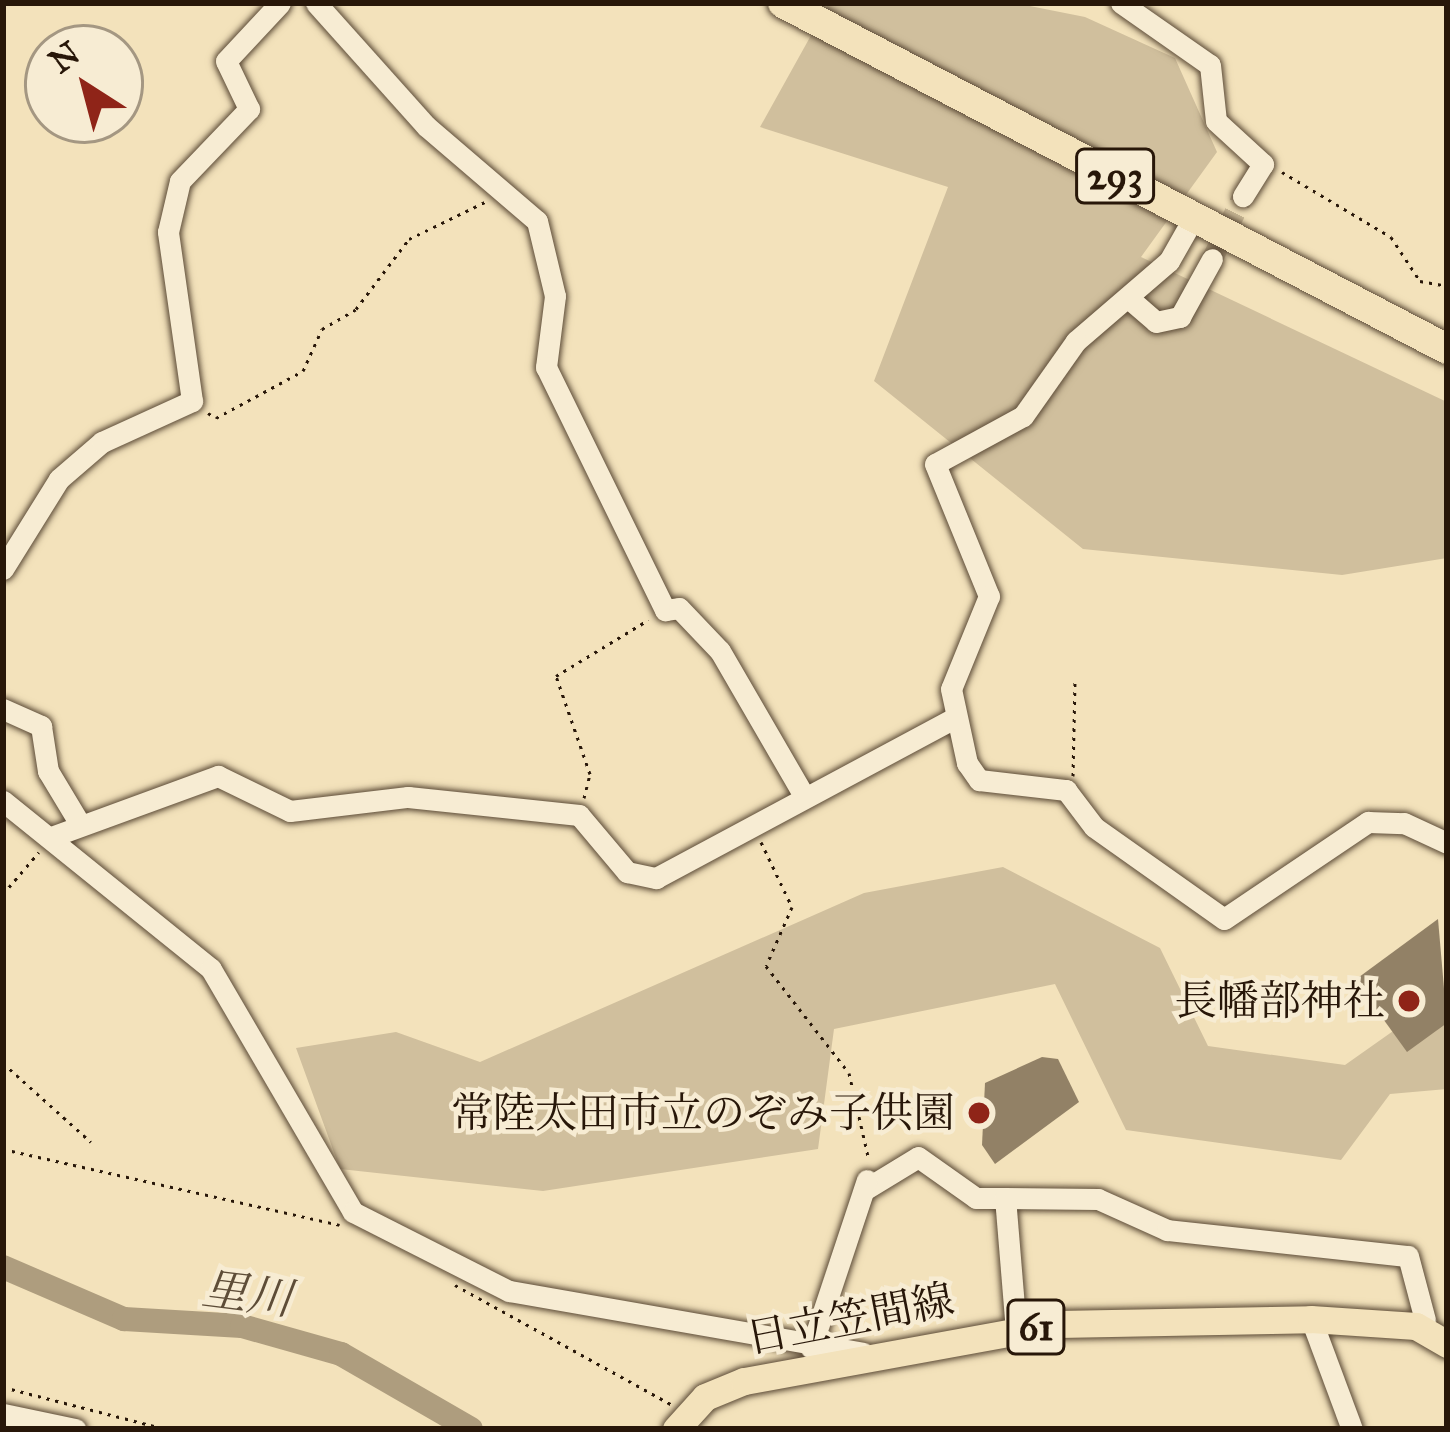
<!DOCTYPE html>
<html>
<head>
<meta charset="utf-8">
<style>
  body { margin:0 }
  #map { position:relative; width:1450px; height:1432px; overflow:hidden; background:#f3e2bb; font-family:"IM FELL Great Primer","Noto Serif JP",serif }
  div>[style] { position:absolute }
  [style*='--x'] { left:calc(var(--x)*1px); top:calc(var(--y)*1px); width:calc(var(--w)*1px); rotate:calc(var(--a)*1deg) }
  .green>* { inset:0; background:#d0bf9d }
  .river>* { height:24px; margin:-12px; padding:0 12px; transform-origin:12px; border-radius:12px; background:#ae9d7e }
  .building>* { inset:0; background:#928166 }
  .minor-tunnel>* { height:21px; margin-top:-10.5px; transform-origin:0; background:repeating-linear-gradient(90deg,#cab997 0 21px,transparent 0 31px) }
  .path>* { height:3px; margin-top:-1.5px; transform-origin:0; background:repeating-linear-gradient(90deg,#281709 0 3px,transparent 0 9px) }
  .roads { filter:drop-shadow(0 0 3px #5b4a36) drop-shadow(0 0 3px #5b4a36) }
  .minor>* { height:21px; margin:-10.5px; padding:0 10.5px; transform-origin:10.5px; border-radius:10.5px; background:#f7ecd3 }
  .major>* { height:27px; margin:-13.5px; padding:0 13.5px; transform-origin:13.5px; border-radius:13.5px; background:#f3e2bb }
  .highway>* { height:30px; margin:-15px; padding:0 15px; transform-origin:15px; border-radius:15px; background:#f3e2bb }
  .dots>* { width:33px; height:33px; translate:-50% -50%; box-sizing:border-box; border:6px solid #f7ecd3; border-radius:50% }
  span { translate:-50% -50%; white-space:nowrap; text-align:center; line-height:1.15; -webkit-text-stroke:9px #f7ecd3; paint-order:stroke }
  .shield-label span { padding:3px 9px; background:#f7ecd3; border:3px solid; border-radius:9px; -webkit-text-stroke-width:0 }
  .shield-label { font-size:39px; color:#281709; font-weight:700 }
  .poi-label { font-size:42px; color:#281709 }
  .right { translate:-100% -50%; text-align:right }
  .street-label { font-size:42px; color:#281709 }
  .water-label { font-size:45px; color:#5e4d38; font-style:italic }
  .frame { position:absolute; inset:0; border:6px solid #281709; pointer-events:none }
  .north { position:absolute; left:24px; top:24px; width:120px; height:120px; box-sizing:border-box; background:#f7ecd3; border:3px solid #a49782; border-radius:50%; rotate:324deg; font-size:33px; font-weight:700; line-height:48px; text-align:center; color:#281709 }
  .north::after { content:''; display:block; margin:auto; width:42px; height:54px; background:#8f2418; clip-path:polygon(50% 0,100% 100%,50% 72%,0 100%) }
</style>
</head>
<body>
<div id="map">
  <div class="green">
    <i style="clip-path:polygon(829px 3px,1015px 3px,1085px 17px,1175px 58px,1217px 152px,1141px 257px,1447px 402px,1447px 558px,1342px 575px,1083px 549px,874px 381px,948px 187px,760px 127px)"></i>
    <i style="clip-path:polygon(1003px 867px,1160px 948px,1208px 1046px,1345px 1065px,1447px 993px,1447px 1089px,1390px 1094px,1341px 1160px,1126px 1130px,1055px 984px,834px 1029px,818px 1149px,543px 1191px,340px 1169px,296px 1048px,396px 1032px,480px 1062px,864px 893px)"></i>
  </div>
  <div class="river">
    <i style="--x:3;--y:1267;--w:132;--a:23.3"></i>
    <i style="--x:124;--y:1319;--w:118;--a:3.4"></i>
    <i style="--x:242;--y:1326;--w:103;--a:15.8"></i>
    <i style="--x:341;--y:1354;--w:150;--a:30"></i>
  </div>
  <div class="building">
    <i style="clip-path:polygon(1438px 919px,1447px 1023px,1407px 1052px,1355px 980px)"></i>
    <i style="clip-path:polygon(1042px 1057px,1058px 1059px,1079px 1102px,995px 1164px,982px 1145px,985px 1083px)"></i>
  </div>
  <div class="minor-tunnel">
    <i style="--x:1212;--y:259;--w:70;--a:-63.8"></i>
  </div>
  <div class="path">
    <i style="--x:1282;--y:172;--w:127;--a:30.8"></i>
    <i style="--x:1391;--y:237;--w:53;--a:56.6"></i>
    <i style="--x:1420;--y:281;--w:27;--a:10"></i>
    <i style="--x:208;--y:413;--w:9;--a:32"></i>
    <i style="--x:216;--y:418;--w:99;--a:-28.4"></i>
    <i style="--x:303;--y:371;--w:46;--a:-65.7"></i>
    <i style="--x:322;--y:329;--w:39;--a:-30"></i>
    <i style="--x:356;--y:309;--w:88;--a:-52.9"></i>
    <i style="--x:409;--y:239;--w:87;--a:-26"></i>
    <i style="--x:1073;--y:776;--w:98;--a:-88.8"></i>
    <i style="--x:584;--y:798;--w:25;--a:-76"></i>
    <i style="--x:590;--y:774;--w:104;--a:-109.1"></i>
    <i style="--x:556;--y:676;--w:108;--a:-31.3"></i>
    <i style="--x:761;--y:842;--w:72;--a:64.5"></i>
    <i style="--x:792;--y:907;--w:64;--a:113.8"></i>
    <i style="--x:766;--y:966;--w:135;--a:52.2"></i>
    <i style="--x:849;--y:1073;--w:89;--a:77.1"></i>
    <i style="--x:3;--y:894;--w:55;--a:-49.4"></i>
    <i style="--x:3;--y:1063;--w:118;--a:41.9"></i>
    <i style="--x:3;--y:1149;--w:345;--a:12.7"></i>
    <i style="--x:455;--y:1285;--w:248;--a:28.9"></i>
    <i style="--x:3;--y:1387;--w:167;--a:14.5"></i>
  </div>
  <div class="roads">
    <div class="minor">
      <i style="--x:316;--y:3;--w:165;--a:48.2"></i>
      <i style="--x:426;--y:126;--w:146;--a:40.6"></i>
      <i style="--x:537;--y:221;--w:77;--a:76.5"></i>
      <i style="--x:555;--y:296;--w:72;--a:97.2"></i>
      <i style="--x:546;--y:367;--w:271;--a:63.9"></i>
      <i style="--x:665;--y:610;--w:14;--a:-8"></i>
      <i style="--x:679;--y:608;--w:59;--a:46.4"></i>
      <i style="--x:720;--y:651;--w:165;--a:59.9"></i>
      <i style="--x:1121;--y:3;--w:108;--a:34.9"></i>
      <i style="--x:1210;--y:65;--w:56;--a:83.9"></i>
      <i style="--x:1216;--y:121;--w:64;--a:42.5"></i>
      <i style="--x:1263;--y:164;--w:38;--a:122"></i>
      <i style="--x:1194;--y:217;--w:51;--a:119.6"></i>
      <i style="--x:1169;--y:261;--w:123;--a:139.3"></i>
      <i style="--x:1076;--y:341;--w:92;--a:125.2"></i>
      <i style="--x:1023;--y:416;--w:100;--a:151.4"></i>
      <i style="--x:935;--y:464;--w:143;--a:67.8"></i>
      <i style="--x:989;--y:596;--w:100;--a:112.2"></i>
      <i style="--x:951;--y:689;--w:76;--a:77.8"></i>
      <i style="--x:967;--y:763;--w:21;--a:55"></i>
      <i style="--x:979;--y:780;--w:88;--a:6.6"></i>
      <i style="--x:1066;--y:790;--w:46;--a:52.9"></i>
      <i style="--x:1094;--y:827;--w:159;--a:35.3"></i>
      <i style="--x:1224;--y:919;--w:174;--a:-34"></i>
      <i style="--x:1368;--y:822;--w:36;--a:2"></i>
      <i style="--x:1404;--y:823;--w:47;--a:24.9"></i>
      <i style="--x:1133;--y:302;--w:30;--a:41"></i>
      <i style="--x:1156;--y:322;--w:25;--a:-12"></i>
      <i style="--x:1180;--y:317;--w:66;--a:-61.1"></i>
      <i style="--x:3;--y:569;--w:106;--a:-58.1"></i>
      <i style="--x:59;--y:479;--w:57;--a:-40.7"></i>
      <i style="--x:102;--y:442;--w:99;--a:-24.5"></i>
      <i style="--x:192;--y:401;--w:171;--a:-98.1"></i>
      <i style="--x:168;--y:232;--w:52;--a:-76.8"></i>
      <i style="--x:180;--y:181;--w:100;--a:-46.2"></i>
      <i style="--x:249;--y:109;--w:53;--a:-115.6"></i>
      <i style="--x:226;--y:61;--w:79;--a:-47"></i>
      <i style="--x:3;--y:709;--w:42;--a:24.1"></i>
      <i style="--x:41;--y:726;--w:46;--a:81.2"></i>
      <i style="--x:48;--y:771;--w:58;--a:59"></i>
      <i style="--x:3;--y:801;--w:267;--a:38.9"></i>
      <i style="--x:211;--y:969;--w:281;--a:59.7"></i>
      <i style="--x:353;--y:1212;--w:175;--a:26.9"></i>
      <i style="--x:509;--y:1291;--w:359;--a:9.9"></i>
      <i style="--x:51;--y:837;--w:178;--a:-20.1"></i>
      <i style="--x:218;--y:776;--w:80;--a:25.9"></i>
      <i style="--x:290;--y:811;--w:119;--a:-6.8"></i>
      <i style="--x:408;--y:797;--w:172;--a:6"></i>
      <i style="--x:579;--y:815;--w:75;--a:49.9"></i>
      <i style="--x:627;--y:872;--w:30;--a:12"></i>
      <i style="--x:656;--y:878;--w:337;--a:-28.2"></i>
      <i style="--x:864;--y:1190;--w:63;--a:-31.4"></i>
      <i style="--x:918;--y:1157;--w:71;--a:35.3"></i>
      <i style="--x:976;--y:1198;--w:29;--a:0"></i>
      <i style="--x:1311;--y:1319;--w:117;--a:69.6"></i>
      <i style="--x:1016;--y:1331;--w:133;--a:-94.7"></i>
      <i style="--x:1005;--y:1198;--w:93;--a:0.6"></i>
      <i style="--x:1098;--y:1199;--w:76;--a:24.2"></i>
      <i style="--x:1167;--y:1230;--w:242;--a:6.2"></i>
      <i style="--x:1408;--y:1256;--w:66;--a:75.1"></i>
      <i style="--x:811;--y:1348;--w:177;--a:-71.6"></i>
      <i style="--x:3;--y:1414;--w:74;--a:11.8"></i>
    </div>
    <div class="major">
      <i style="--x:676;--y:1429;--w:43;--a:-47.8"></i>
      <i style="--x:705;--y:1397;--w:42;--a:-22.3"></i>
      <i style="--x:744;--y:1381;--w:319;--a:-10.3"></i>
      <i style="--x:1058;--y:1324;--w:253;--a:-1.1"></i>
      <i style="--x:1311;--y:1319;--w:105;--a:3.8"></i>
      <i style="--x:1416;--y:1326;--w:36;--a:30"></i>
    </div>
    <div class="highway">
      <i style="--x:783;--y:3;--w:749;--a:27.52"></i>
    </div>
  </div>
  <div class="dots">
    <i style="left:1409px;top:1001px;background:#8f2418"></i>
    <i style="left:979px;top:1113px;background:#8f2418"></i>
  </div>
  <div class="shield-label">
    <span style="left:1115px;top:176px">293</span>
    <span style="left:1036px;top:1327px">61</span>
  </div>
  <div class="poi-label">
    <span class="right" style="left:1385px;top:1001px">長幡部神社</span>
    <span class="right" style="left:955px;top:1113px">常陸太田市立のぞみ子供園</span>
  </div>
  <div class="street-label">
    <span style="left:850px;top:1319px;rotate:-11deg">日立笠間線</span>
  </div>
  <div class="water-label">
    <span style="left:247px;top:1294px;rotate:7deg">里川</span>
  </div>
  <div class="frame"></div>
  <div class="north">N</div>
</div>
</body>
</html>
